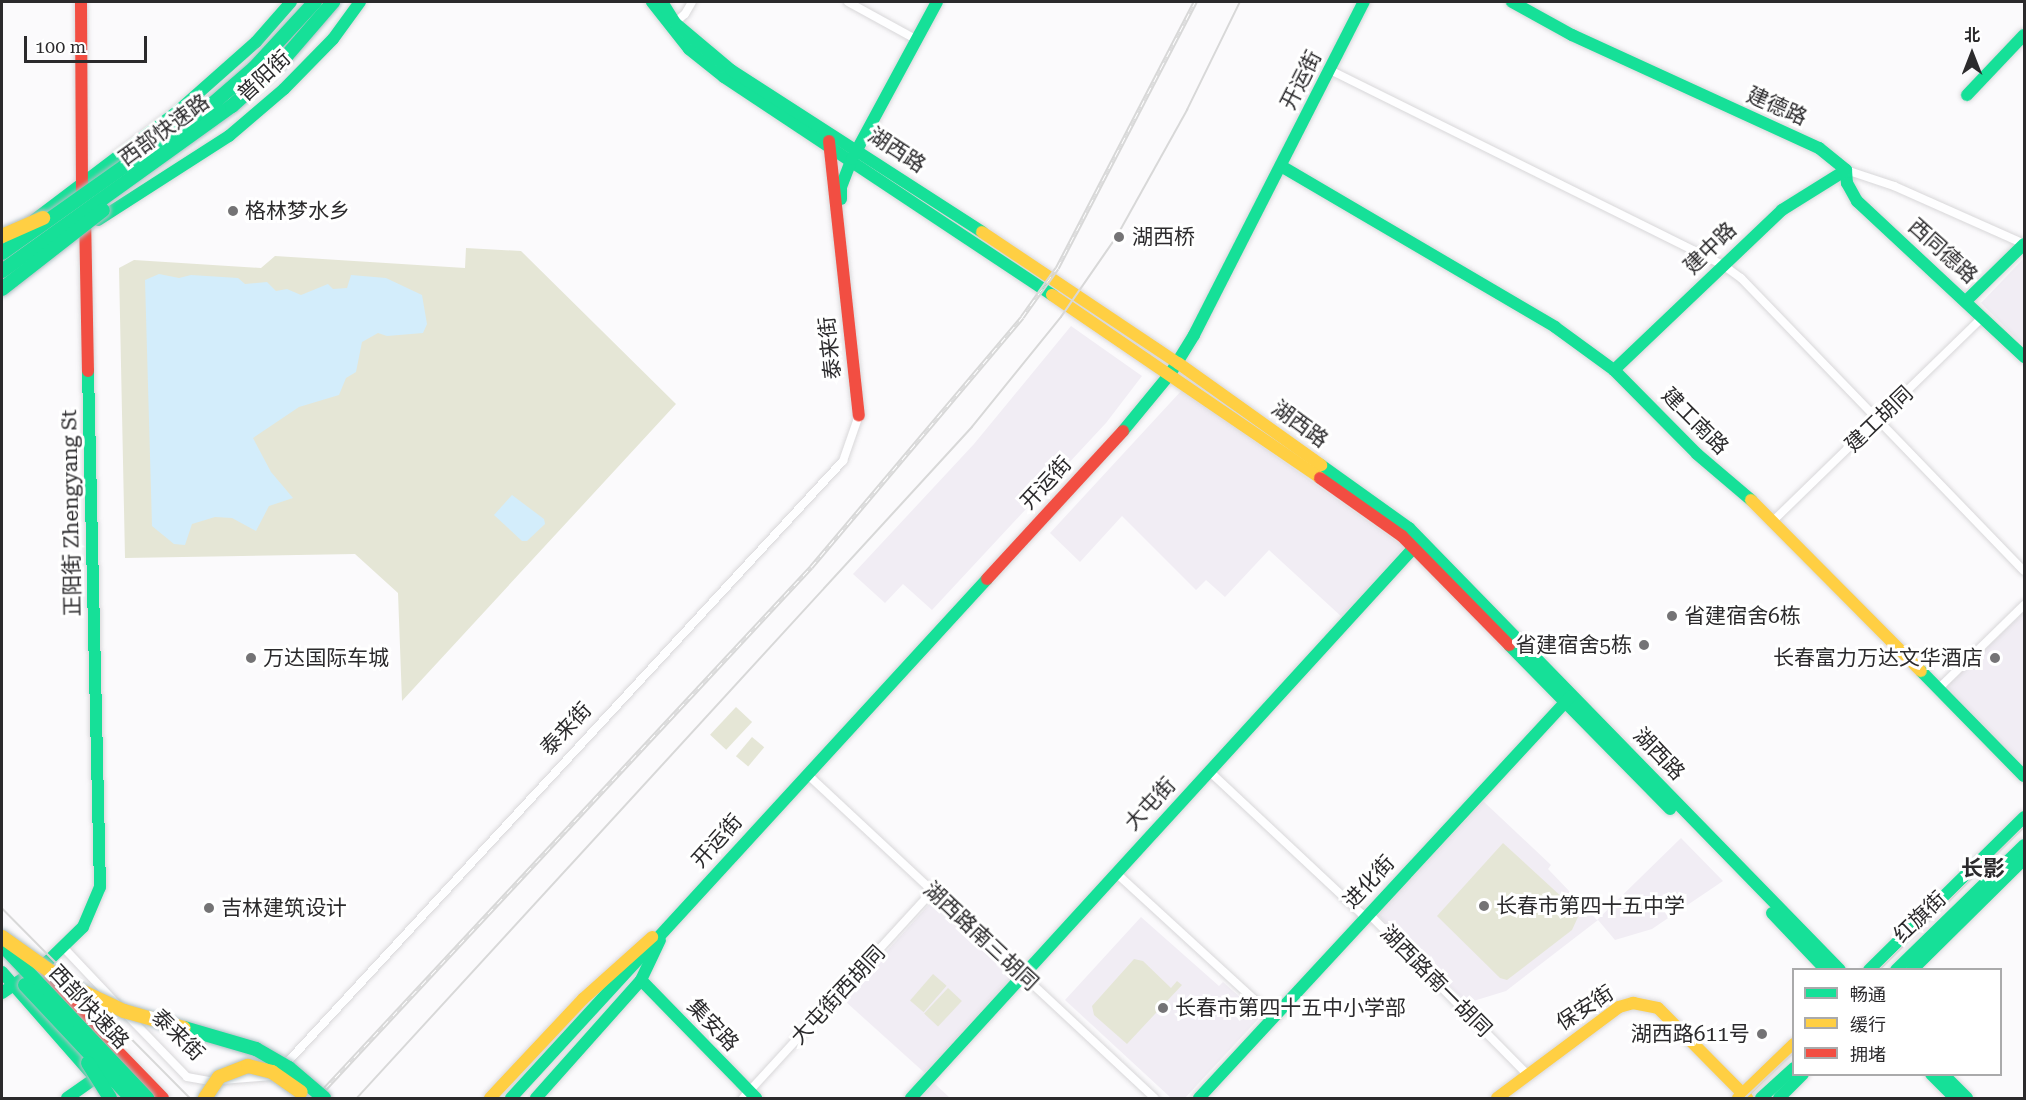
<!DOCTYPE html>
<html>
<head>
<meta charset="utf-8">
<style>
  body { margin:0 }
  #map { position:relative; width:2026px; height:1100px; overflow:hidden; background:#fbfafc; font-family:"Roboto Serif","Noto Sans SC",serif }
  div>[style] { position:absolute }
  [style*='--x'] { left:calc(var(--x)*1px); top:calc(var(--y)*1px); width:calc(var(--w)*1px); rotate:calc(var(--a)*1deg) }
  .built>* { inset:0; background:#f1edf4; transform-origin:0 0 }
  .green>* { inset:0; background:#e5e6d6; transform-origin:0 0 }
  .water>* { inset:0; background:#d3edfb }
  .roads { filter:drop-shadow(0 0 2px #d8d7d9) drop-shadow(0 0 2px #d8d7d9) }
  .street>* { height:8px; margin:-4px; padding:0 4px; transform-origin:4px; border-radius:4px; background:#fefeff }
  .fast>* { height:12px; margin:-6px; padding:0 6px; transform-origin:6px; border-radius:6px; background:#16e098 }
  .slow>* { height:12px; margin:-6px; padding:0 6px; transform-origin:6px; border-radius:6px; background:#ffcf43 }
  .jam>* { height:12px; margin:-6px; padding:0 6px; transform-origin:6px; border-radius:6px; background:#f24e42 }
  .tram>* { height:1.5px; margin:-0.75px; padding:0 0.75px; transform-origin:0.75px; border-radius:0.75px; background:#d8d8d8 }
  .rail>* { height:4.5px; margin-top:-2.25px; transform-origin:0; background:repeating-linear-gradient(90deg,#fff 0 7px,#d8d8d8 0 14px); box-sizing:border-box; border-block:2px solid #d8d8d8 }
  .bridges { filter:drop-shadow(0 0 2px #b1bfc3) drop-shadow(0 0 2px #b1bfc3) }
  .fast-bridge>* { height:14px; margin:-7px; padding:0 7px; transform-origin:7px; border-radius:7px; background:#16e098 }
  .slow-bridge>* { height:14px; margin:-7px; padding:0 7px; transform-origin:7px; border-radius:7px; background:#ffcf43 }
  .dots>* { width:16px; height:16px; translate:-50% -50%; box-sizing:border-box; border:3px solid #fff; border-radius:50% }
  span { translate:-50% -50%; white-space:nowrap; text-align:center; line-height:1.15; -webkit-text-stroke:6px #fff; paint-order:stroke }
  .street-label { font-size:21px; color:#2b2a2c }
  .poi-label { font-size:21px; color:#2b2a2c }
  .left { translate:0 -50%; text-align:left }
  .right { translate:-100% -50%; text-align:right }
  .neighbourhood-label { font-size:22px; color:#2b2a2c; font-weight:700 }
  .frame { position:absolute; inset:0; border:3px solid #2b2a2c; pointer-events:none }
  .legend { position:absolute; left:1792px; top:968px; width:210px; height:108px; box-sizing:border-box; background:#fff; border:2px solid #aaaaab; margin:0; padding:8px 10px; list-style:none; font-size:18px; color:#2b2a2c }
  .legend li { display:flex; align-items:center; gap:12px; height:30px }
  .legend b { width:30px; border:2px solid #aaaaab }
  .north { position:absolute; left:1942px; top:24px; width:60px; height:60px; -webkit-text-stroke:4px #fff; paint-order:stroke; rotate:0deg; font-size:16px; font-weight:700; line-height:24px; text-align:center; color:#2b2a2c }
  .north::after { content:''; display:block; margin:auto; width:21px; height:27px; background:#2b2a2c; clip-path:polygon(50% 0,100% 100%,50% 72%,0 100%) }
  .scale { position:absolute; left:24px; top:36px; width:123px; height:27px; box-sizing:border-box; border:3px solid #2b2a2c; border-top:0; padding-left:8px; font-size:18px; line-height:21px; white-space:nowrap; color:#2b2a2c; -webkit-text-stroke:4px #fff; paint-order:stroke }
</style>
</head>
<body>
<div id="map">
  <div class="built">
    <i style="clip-path:polygon(2024px 258px,2024px 346px,1981px 303px)"></i>
    <i style="clip-path:polygon(1071px 326px,1142px 376px,1106px 423px,932px 610px,903px 584px,885px 603px,853px 574px,974px 444px)"></i>
    <i style="clip-path:polygon(1182px 390px,1405px 547px,1343px 618px,1269px 550px,1225px 597px,1206px 580px,1196px 590px,1122px 516px,1080px 562px,1050px 533px)"></i>
    <i style="clip-path:polygon(2024px 612px,2024px 770px,1945px 688px)"></i>
    <i style="clip-path:polygon(1483px 801px,1551px 865px,1548px 869px,1597px 920px,1681px 838px,1723px 881px,1652px 929px,1615px 940px,1598px 920px,1506px 991px,1467px 1003px,1377px 914px)"></i>
    <i style="left:933px;top:900px;width:112px;height:134px;rotate:42deg"></i>
    <i style="clip-path:polygon(1141px 917px,1219px 986px,1223px 982px,1261px 1016px,1185px 1098px,1171px 1098px,1065px 1000px)"></i>
    <i style="clip-path:polygon(934px 1083px,950px 1098px,920px 1098px)"></i>
  </div>
  <div class="green">
    <i style="clip-path:polygon(466px 248px,521px 251px,676px 404px,402px 701px,398px 593px,355px 554px,125px 558px,119px 268px,134px 260px,261px 268px,275px 256px,465px 268px)"></i>
    <i style="left:736px;top:707px;width:22px;height:38px;rotate:43deg"></i>
    <i style="left:752px;top:737px;width:16px;height:25px;rotate:40deg"></i>
    <i style="clip-path:polygon(1503px 843px,1576px 910px,1578px 917px,1572px 930px,1507px 980px,1500px 978px,1437px 916px)"></i>
    <i style="clip-path:polygon(1134px 959px,1143px 961px,1171px 988px,1177px 981px,1182px 985px,1127px 1044px,1094px 1015px,1092px 1006px)"></i>
    <i style="left:933px;top:974px;width:18px;height:35px;rotate:41deg"></i>
    <i style="left:948px;top:988px;width:19px;height:35px;rotate:43deg"></i>
  </div>
  <div class="water">
    <i style="clip-path:polygon(159px 274px,179px 278px,191px 275px,238px 278px,245px 284px,267px 282px,276px 291px,287px 289px,301px 295px,328px 284px,333px 289px,347px 288px,351px 275px,386px 278px,422px 295px,427px 324px,423px 333px,387px 336px,378px 333px,362px 342px,356px 372px,346px 378px,339px 395px,299px 407px,253px 438px,271px 472px,293px 498px,269px 506px,256px 531px,232px 518px,215px 517px,192px 524px,185px 545px,174px 544px,152px 526px,145px 280px)"></i>
    <i style="clip-path:polygon(512px 495px,544px 519px,545px 524px,527px 541px,522px 541px,494px 515px)"></i>
  </div>
  <div class="roads">
    <div class="street">
      <i style="--x:848;--y:2;--w:79;--a:28.8"></i>
      <i style="--x:671;--y:26;--w:18;--a:-41"></i>
      <i style="--x:685;--y:14;--w:14;--a:-60"></i>
      <i style="--x:1330;--y:70;--w:439;--a:26.4"></i>
      <i style="--x:1723;--y:265;--w:22;--a:36"></i>
      <i style="--x:1741;--y:278;--w:407;--a:46"></i>
      <i style="--x:1846;--y:170;--w:51;--a:18.4"></i>
      <i style="--x:1894;--y:186;--w:142;--a:24"></i>
      <i style="--x:1774;--y:520;--w:291;--a:-44.2"></i>
      <i style="--x:1939;--y:688;--w:119;--a:-44.3"></i>
      <i style="--x:1209;--y:771;--w:209;--a:43.1"></i>
      <i style="--x:1362;--y:914;--w:10;--a:17"></i>
      <i style="--x:1372;--y:917;--w:222;--a:45.4"></i>
      <i style="--x:807;--y:774;--w:475;--a:43"></i>
      <i style="--x:1115;--y:872;--w:214;--a:42.5"></i>
      <i style="--x:63;--y:947;--w:77;--a:46.6"></i>
      <i style="--x:127;--y:1015;--w:86;--a:45.9"></i>
      <i style="--x:187;--y:1077;--w:22;--a:10"></i>
      <i style="--x:209;--y:1081;--w:63;--a:-4.5"></i>
      <i style="--x:282;--y:1068;--w:827;--a:-47.26"></i>
      <i style="--x:843;--y:461;--w:49;--a:-70.8"></i>
      <i style="--x:743;--y:1098;--w:281;--a:-47.5"></i>
    </div>
    <div class="fast">
      <i style="--x:652;--y:2;--w:60;--a:51.8"></i>
      <i style="--x:689;--y:49;--w:45;--a:38.7"></i>
      <i style="--x:724;--y:77;--w:394;--a:33.6"></i>
      <i style="--x:662;--y:2;--w:25;--a:58"></i>
      <i style="--x:675;--y:23;--w:73;--a:40"></i>
      <i style="--x:731;--y:70;--w:299;--a:32.8"></i>
      <i style="--x:1512;--y:2;--w:68;--a:28.8"></i>
      <i style="--x:1572;--y:35;--w:272;--a:24.6"></i>
      <i style="--x:1819;--y:148;--w:35;--a:39"></i>
      <i style="--x:1967;--y:95;--w:83;--a:-46.5"></i>
      <i style="--x:1281;--y:166;--w:318;--a:30.4"></i>
      <i style="--x:1555;--y:327;--w:73;--a:36.1"></i>
      <i style="--x:1614;--y:370;--w:118;--a:45.3"></i>
      <i style="--x:1697;--y:454;--w:71;--a:40.4"></i>
      <i style="--x:1846;--y:170;--w:13;--a:86"></i>
      <i style="--x:1847;--y:183;--w:21;--a:61"></i>
      <i style="--x:1857;--y:201;--w:229;--a:43"></i>
      <i style="--x:841;--y:199;--w:12;--a:-90"></i>
      <i style="--x:841;--y:187;--w:30;--a:-69"></i>
      <i style="--x:852;--y:159;--w:179;--a:-61.6"></i>
      <i style="--x:34;--y:220;--w:181;--a:-37.1"></i>
      <i style="--x:178;--y:111;--w:104;--a:-41.5"></i>
      <i style="--x:256;--y:42;--w:53;--a:-48.8"></i>
      <i style="--x:98;--y:220;--w:156;--a:-32.7"></i>
      <i style="--x:229;--y:136;--w:72;--a:-40.5"></i>
      <i style="--x:284;--y:89;--w:70;--a:-45.6"></i>
      <i style="--x:333;--y:39;--w:46;--a:-53.9"></i>
      <i style="--x:1967;--y:300;--w:80;--a:-44.5"></i>
      <i style="--x:1614;--y:370;--w:232;--a:-43.6"></i>
      <i style="--x:1782;--y:210;--w:75;--a:-32"></i>
      <i style="--x:1123;--y:431;--w:74;--a:-50.5"></i>
      <i style="--x:1170;--y:374;--w:46;--a:-58.4"></i>
      <i style="--x:1194;--y:335;--w:374;--a:-63"></i>
      <i style="--x:1321;--y:465;--w:108;--a:35.6"></i>
      <i style="--x:1409;--y:528;--w:617;--a:45.72"></i>
      <i style="--x:1509;--y:645;--w:230;--a:45.5"></i>
      <i style="--x:1921;--y:671;--w:147;--a:45.6"></i>
      <i style="--x:1772;--y:913;--w:79;--a:46.5"></i>
      <i style="--x:1869;--y:970;--w:218;--a:-44.6"></i>
      <i style="--x:1896;--y:970;--w:179;--a:-44.3"></i>
      <i style="--x:1912;--y:970;--w:158;--a:-44.7"></i>
      <i style="--x:2;--y:972;--w:133;--a:48.7"></i>
      <i style="--x:641;--y:980;--w:165;--a:45.7"></i>
      <i style="--x:2;--y:993;--w:55;--a:-34.6"></i>
      <i style="--x:47;--y:962;--w:50;--a:-44.2"></i>
      <i style="--x:83;--y:927;--w:43;--a:-67"></i>
      <i style="--x:100;--y:887;--w:516;--a:-91.33"></i>
      <i style="--x:1931;--y:1074;--w:34;--a:45"></i>
      <i style="--x:1943;--y:1074;--w:34;--a:45"></i>
      <i style="--x:67;--y:1098;--w:35;--a:-35"></i>
      <i style="--x:511;--y:1098;--w:704;--a:-47.47"></i>
      <i style="--x:536;--y:1098;--w:158;--a:-48.3"></i>
      <i style="--x:641;--y:980;--w:44;--a:-64.6"></i>
      <i style="--x:911;--y:1098;--w:755;--a:-47.58"></i>
      <i style="--x:1199;--y:1098;--w:548;--a:-47.22"></i>
      <i style="--x:1761;--y:1098;--w:45;--a:-42.3"></i>
      <i style="--x:1779;--y:1098;--w:34;--a:-45"></i>
    </div>
    <div class="slow">
      <i style="--x:982;--y:232;--w:236;--a:33.8"></i>
      <i style="--x:1178;--y:363;--w:176;--a:35.5"></i>
      <i style="--x:1052;--y:295;--w:325;--a:34.3"></i>
      <i style="--x:1751;--y:500;--w:241;--a:45.2"></i>
      <i style="--x:490;--y:1098;--w:136;--a:-46.8"></i>
      <i style="--x:583;--y:999;--w:93;--a:-41.9"></i>
      <i style="--x:1497;--y:1098;--w:152;--a:-36.7"></i>
      <i style="--x:1619;--y:1007;--w:15;--a:-16"></i>
      <i style="--x:1633;--y:1003;--w:25;--a:11"></i>
      <i style="--x:1658;--y:1008;--w:127;--a:45.3"></i>
      <i style="--x:1738;--y:1098;--w:78;--a:-44"></i>
    </div>
    <div class="jam">
      <i style="--x:81;--y:2;--w:191;--a:89.7"></i>
      <i style="--x:829;--y:141;--w:276;--a:83.8"></i>
      <i style="--x:85;--y:216;--w:155;--a:88.9"></i>
      <i style="--x:1320;--y:478;--w:100;--a:35.3"></i>
      <i style="--x:1402;--y:536;--w:153;--a:45.5"></i>
      <i style="--x:987;--y:579;--w:201;--a:-47.4"></i>
      <i style="--x:37;--y:968;--w:181;--a:45.9"></i>
    </div>
  </div>
  <div class="tram">
    <i style="--x:2;--y:908;--w:267;--a:45.3"></i>
    <i style="--x:1879;--y:970;--w:204;--a:-44.6"></i>
    <i style="--x:357;--y:1098;--w:910;--a:-47.49"></i>
    <i style="--x:972;--y:427;--w:141;--a:-51"></i>
    <i style="--x:1061;--y:317;--w:98;--a:-55.3"></i>
    <i style="--x:1117;--y:236;--w:144;--a:-60.9"></i>
    <i style="--x:1187;--y:110;--w:120;--a:-63.9"></i>
    <i style="--x:1745;--y:1098;--w:67;--a:-43.2"></i>
  </div>
  <div class="rail">
    <i style="--x:316;--y:1098;--w:726;--a:-47.01"></i>
    <i style="--x:811;--y:567;--w:327;--a:-49.8"></i>
    <i style="--x:1022;--y:317;--w:60;--a:-54.5"></i>
    <i style="--x:1057;--y:268;--w:300;--a:-62.6"></i>
  </div>
  <div class="bridges">
    <div class="fast-bridge">
      <i style="--x:2;--y:253;--w:255;--a:-35.3"></i>
      <i style="--x:210;--y:106;--w:58;--a:-40.8"></i>
      <i style="--x:254;--y:68;--w:90;--a:-47.3"></i>
      <i style="--x:2;--y:271;--w:283;--a:-35.7"></i>
      <i style="--x:232;--y:106;--w:69;--a:-42"></i>
      <i style="--x:283;--y:60;--w:77;--a:-49.2"></i>
      <i style="--x:2;--y:289;--w:128;--a:-38"></i>
      <i style="--x:5;--y:948;--w:207;--a:46.6"></i>
      <i style="--x:25;--y:985;--w:155;--a:46.8"></i>
      <i style="--x:184;--y:1028;--w:75;--a:16.3"></i>
      <i style="--x:256;--y:1049;--w:38;--a:30"></i>
      <i style="--x:289;--y:1068;--w:46;--a:40.6"></i>
      <i style="--x:88;--y:1063;--w:41;--a:57.8"></i>
    </div>
    <div class="slow-bridge">
      <i style="--x:2;--y:236;--w:45;--a:-23.7"></i>
      <i style="--x:2;--y:937;--w:85;--a:35.4"></i>
      <i style="--x:71;--y:986;--w:59;--a:25.3"></i>
      <i style="--x:124;--y:1011;--w:62;--a:15.8"></i>
      <i style="--x:205;--y:1098;--w:25;--a:-56"></i>
      <i style="--x:219;--y:1077;--w:31;--a:-21"></i>
      <i style="--x:248;--y:1066;--w:25;--a:14"></i>
      <i style="--x:272;--y:1072;--w:35;--a:35"></i>
    </div>
  </div>
  <div class="dots">
    <i style="left:233px;top:211px;background:#747375"></i>
    <i style="left:1119px;top:237px;background:#747375"></i>
    <i style="left:1672px;top:616px;background:#747375"></i>
    <i style="left:1644px;top:645px;background:#747375"></i>
    <i style="left:251px;top:658px;background:#747375"></i>
    <i style="left:1995px;top:658px;background:#747375"></i>
    <i style="left:1484px;top:906px;background:#747375"></i>
    <i style="left:209px;top:908px;background:#747375"></i>
    <i style="left:1163px;top:1008px;background:#747375"></i>
    <i style="left:1762px;top:1034px;background:#747375"></i>
  </div>
  <div class="street-label">
    <span style="left:264px;top:76px;rotate:-43deg">普阳街</span>
    <span style="left:1301px;top:80px;rotate:-63deg">开运街</span>
    <span style="left:1777px;top:106px;rotate:24deg">建德路</span>
    <span style="left:164px;top:130px;rotate:-36deg">西部快速路</span>
    <span style="left:897px;top:150px;rotate:33deg">湖西路</span>
    <span style="left:1710px;top:248px;rotate:-44deg">建中路</span>
    <span style="left:1943px;top:251px;rotate:42deg">西同德路</span>
    <span style="left:830px;top:348px;rotate:-96deg">泰来街</span>
    <span style="left:1879px;top:419px;rotate:-44deg">建工胡同</span>
    <span style="left:1695px;top:421px;rotate:45deg">建工南路</span>
    <span style="left:1300px;top:424px;rotate:36deg">湖西路</span>
    <span style="left:1046px;top:483px;rotate:-47deg">开运街</span>
    <span style="left:71px;top:513px;rotate:-91deg">正阳街 Zhengyang St</span>
    <span style="left:566px;top:729px;rotate:-47deg">泰来街</span>
    <span style="left:1659px;top:754px;rotate:46deg">湖西路</span>
    <span style="left:1150px;top:804px;rotate:-47deg">大屯街</span>
    <span style="left:717px;top:841px;rotate:-48deg">开运街</span>
    <span style="left:1369px;top:882px;rotate:-47deg">进化街</span>
    <span style="left:1920px;top:917px;rotate:-44deg">红旗街</span>
    <span style="left:981px;top:936px;rotate:43deg">湖西路南三胡同</span>
    <span style="left:1436px;top:981px;rotate:45deg">湖西路南一胡同</span>
    <span style="left:838px;top:995px;rotate:-47deg">大屯街西胡同</span>
    <span style="left:89px;top:1007px;rotate:47deg">西部快速路</span>
    <span style="left:1585px;top:1008px;rotate:-33deg">保安街</span>
    <span style="left:713px;top:1025px;rotate:46deg">集安路</span>
    <span style="left:178px;top:1035px;rotate:44deg">泰来街</span>
  </div>
  <div class="poi-label">
    <span class="left" style="left:245px;top:211px">格林梦水乡</span>
    <span class="left" style="left:1132px;top:237px">湖西桥</span>
    <span class="left" style="left:1684px;top:616px">省建宿舍6栋</span>
    <span class="right" style="left:1632px;top:645px">省建宿舍5栋</span>
    <span class="left" style="left:263px;top:658px">万达国际车城</span>
    <span class="right" style="left:1983px;top:658px">长春富力万达文华酒店</span>
    <span class="left" style="left:1496px;top:906px">长春市第四十五中学</span>
    <span class="left" style="left:221px;top:908px">吉林建筑设计</span>
    <span class="left" style="left:1175px;top:1008px">长春市第四十五中小学部</span>
    <span class="right" style="left:1750px;top:1034px">湖西路611号</span>
  </div>
  <div class="neighbourhood-label">
    <span style="left:1983px;top:869px">长影</span>
  </div>
  <div class="frame"></div>
  <ul class="legend">
  <li><b style="height:8px;background:#16e098"></b>畅通</li>
  <li><b style="height:8px;background:#ffcf43"></b>缓行</li>
  <li><b style="height:8px;background:#f24e42"></b>拥堵</li>
  </ul>
  <div class="north">北</div>
  <div class="scale">100 m</div>
</div>
</body>
</html>
